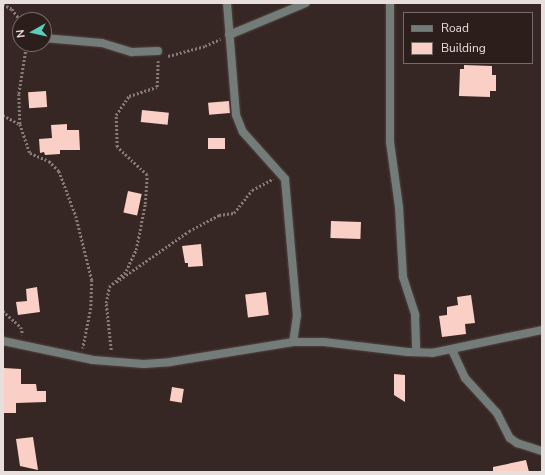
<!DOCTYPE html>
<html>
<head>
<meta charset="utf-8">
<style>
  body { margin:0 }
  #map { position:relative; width:545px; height:475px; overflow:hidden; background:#362724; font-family:"Nunito Sans",sans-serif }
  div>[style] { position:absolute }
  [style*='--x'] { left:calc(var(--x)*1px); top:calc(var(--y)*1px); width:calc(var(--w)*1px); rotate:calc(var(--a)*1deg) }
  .building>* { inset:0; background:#facfc5; transform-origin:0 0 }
  .path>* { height:2.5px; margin-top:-1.25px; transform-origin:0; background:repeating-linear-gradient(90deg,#877a77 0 2px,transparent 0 4px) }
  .roads { filter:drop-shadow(0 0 1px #524441) drop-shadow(0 0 1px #524441) }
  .street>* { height:8px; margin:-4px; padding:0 4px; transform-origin:4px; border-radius:4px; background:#747c7a }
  span { translate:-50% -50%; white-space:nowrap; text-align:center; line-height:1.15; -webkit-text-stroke:4px #2c1e1b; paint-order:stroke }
  .frame { position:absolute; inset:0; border:4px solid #e8dedb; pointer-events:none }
  .legend { position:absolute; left:403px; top:12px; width:130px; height:52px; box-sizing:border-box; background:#2c1e1b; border:1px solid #776b68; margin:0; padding:5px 7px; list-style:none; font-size:12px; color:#e8dedb }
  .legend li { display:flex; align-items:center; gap:8px; height:20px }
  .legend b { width:20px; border:1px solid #776b68 }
  .north { position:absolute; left:12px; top:12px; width:40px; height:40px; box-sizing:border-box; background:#2c1e1b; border:1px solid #776b68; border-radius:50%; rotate:262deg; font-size:11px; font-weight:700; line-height:16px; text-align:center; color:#e8dedb }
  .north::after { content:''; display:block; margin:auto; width:14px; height:18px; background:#5acebd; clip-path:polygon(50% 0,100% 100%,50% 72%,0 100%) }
</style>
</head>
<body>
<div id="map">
  <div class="building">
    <i style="clip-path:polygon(464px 65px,492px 66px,492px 75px,496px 75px,496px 91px,490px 91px,490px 97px,459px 96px,460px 69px,464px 69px)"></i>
    <i style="left:46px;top:91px;width:16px;height:18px;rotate:86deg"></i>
    <i style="left:229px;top:101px;width:12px;height:21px;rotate:85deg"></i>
    <i style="left:142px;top:110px;width:27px;height:12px;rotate:6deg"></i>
    <i style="clip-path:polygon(67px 124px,67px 130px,79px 130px,80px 150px,60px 150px,60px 154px,45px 155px,44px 152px,40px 153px,39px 139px,52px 138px,51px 125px)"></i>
    <i style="left:208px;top:138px;width:17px;height:11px"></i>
    <i style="left:128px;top:191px;width:14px;height:22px;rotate:12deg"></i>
    <i style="left:331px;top:221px;width:30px;height:17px;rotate:2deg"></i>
    <i style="clip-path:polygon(201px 244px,203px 266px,188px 267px,188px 263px,185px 263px,182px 246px)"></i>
    <i style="clip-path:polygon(37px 287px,40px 312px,18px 315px,16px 302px,27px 301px,26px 289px)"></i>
    <i style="left:266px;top:292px;width:23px;height:21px;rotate:83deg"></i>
    <i style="clip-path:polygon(471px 295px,475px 323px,465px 324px,466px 334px,442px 337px,439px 316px,447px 315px,447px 307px,458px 305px,457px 297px)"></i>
    <i style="clip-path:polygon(4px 368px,21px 369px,21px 384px,36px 384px,37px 391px,46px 391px,46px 402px,16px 403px,16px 413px,3px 413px)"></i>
    <i style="clip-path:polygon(394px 374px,405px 375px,405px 402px,394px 395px)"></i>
    <i style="left:172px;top:387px;width:12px;height:14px;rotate:9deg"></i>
    <i style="clip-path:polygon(33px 437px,38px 470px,20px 466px,16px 439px)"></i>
    <i style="clip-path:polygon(526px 460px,529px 472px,493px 472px,493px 467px)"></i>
  </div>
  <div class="path">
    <i style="--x:3;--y:4;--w:10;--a:29"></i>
    <i style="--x:12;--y:9;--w:14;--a:54"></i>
    <i style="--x:27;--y:44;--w:51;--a:99.1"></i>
    <i style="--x:19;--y:94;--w:30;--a:88"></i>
    <i style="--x:20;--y:124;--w:31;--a:71"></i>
    <i style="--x:30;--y:153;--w:21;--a:23"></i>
    <i style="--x:49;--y:161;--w:14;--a:45"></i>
    <i style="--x:59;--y:171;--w:48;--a:69.3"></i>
    <i style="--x:76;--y:216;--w:66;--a:76"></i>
    <i style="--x:92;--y:280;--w:28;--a:92"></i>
    <i style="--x:91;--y:308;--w:41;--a:101.3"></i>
    <i style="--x:168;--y:56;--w:38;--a:-15"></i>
    <i style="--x:205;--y:46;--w:17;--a:-25"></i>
    <i style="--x:3;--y:115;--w:18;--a:29"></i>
    <i style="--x:116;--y:282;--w:89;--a:-34.9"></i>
    <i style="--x:189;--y:231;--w:34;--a:-28"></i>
    <i style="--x:219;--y:215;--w:15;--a:-8"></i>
    <i style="--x:234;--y:213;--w:29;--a:-52"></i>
    <i style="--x:252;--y:190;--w:24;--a:-28"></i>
    <i style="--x:3;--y:311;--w:24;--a:42"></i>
    <i style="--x:21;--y:327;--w:8;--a:76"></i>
    <i style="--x:111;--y:350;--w:47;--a:-96.1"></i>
    <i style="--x:106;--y:303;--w:16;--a:-79"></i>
    <i style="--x:109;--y:287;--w:23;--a:-43"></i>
    <i style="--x:126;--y:271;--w:23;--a:-65"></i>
    <i style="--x:136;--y:250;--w:47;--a:-78.9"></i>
    <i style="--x:145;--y:204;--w:29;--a:-86"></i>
    <i style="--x:147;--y:175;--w:41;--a:-137"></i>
    <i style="--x:117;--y:147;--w:32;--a:-92"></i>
    <i style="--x:116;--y:115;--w:23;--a:-56"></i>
    <i style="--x:129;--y:96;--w:29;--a:-18"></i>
    <i style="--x:157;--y:87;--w:26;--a:-88"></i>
  </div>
  <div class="roads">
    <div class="street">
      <i style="--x:227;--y:3;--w:112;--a:85.4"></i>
      <i style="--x:236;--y:115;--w:18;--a:68"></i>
      <i style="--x:243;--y:132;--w:63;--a:48.2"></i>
      <i style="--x:285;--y:179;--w:137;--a:85"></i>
      <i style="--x:297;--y:315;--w:27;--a:98"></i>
      <i style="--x:390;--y:3;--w:139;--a:90"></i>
      <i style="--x:390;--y:142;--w:66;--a:82.1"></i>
      <i style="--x:399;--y:207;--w:70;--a:86.7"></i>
      <i style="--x:403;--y:277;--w:40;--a:72"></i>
      <i style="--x:415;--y:315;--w:37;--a:88"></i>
      <i style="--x:229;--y:35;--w:83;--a:-22.6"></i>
      <i style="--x:44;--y:38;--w:58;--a:4.9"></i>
      <i style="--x:102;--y:43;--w:31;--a:17"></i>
      <i style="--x:132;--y:52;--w:26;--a:-2"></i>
      <i style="--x:3;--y:341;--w:92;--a:11.9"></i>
      <i style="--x:93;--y:360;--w:51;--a:4.5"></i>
      <i style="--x:144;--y:364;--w:26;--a:-4"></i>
      <i style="--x:170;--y:362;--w:125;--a:-9.2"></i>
      <i style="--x:293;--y:342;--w:31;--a:0"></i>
      <i style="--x:324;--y:342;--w:84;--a:6.9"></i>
      <i style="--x:407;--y:352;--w:25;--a:2"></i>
      <i style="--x:432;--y:353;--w:112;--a:-11.8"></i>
      <i style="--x:452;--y:350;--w:31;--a:65"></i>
      <i style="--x:465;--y:378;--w:47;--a:47.6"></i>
      <i style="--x:497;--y:413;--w:28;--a:63"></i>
      <i style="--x:510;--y:438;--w:9;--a:36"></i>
      <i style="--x:517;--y:443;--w:26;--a:18"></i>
    </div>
  </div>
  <div class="frame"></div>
  <ul class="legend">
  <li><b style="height:5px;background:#747c7a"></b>Road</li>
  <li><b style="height:11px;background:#facfc5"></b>Building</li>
  </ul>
  <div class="north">N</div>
</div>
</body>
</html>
